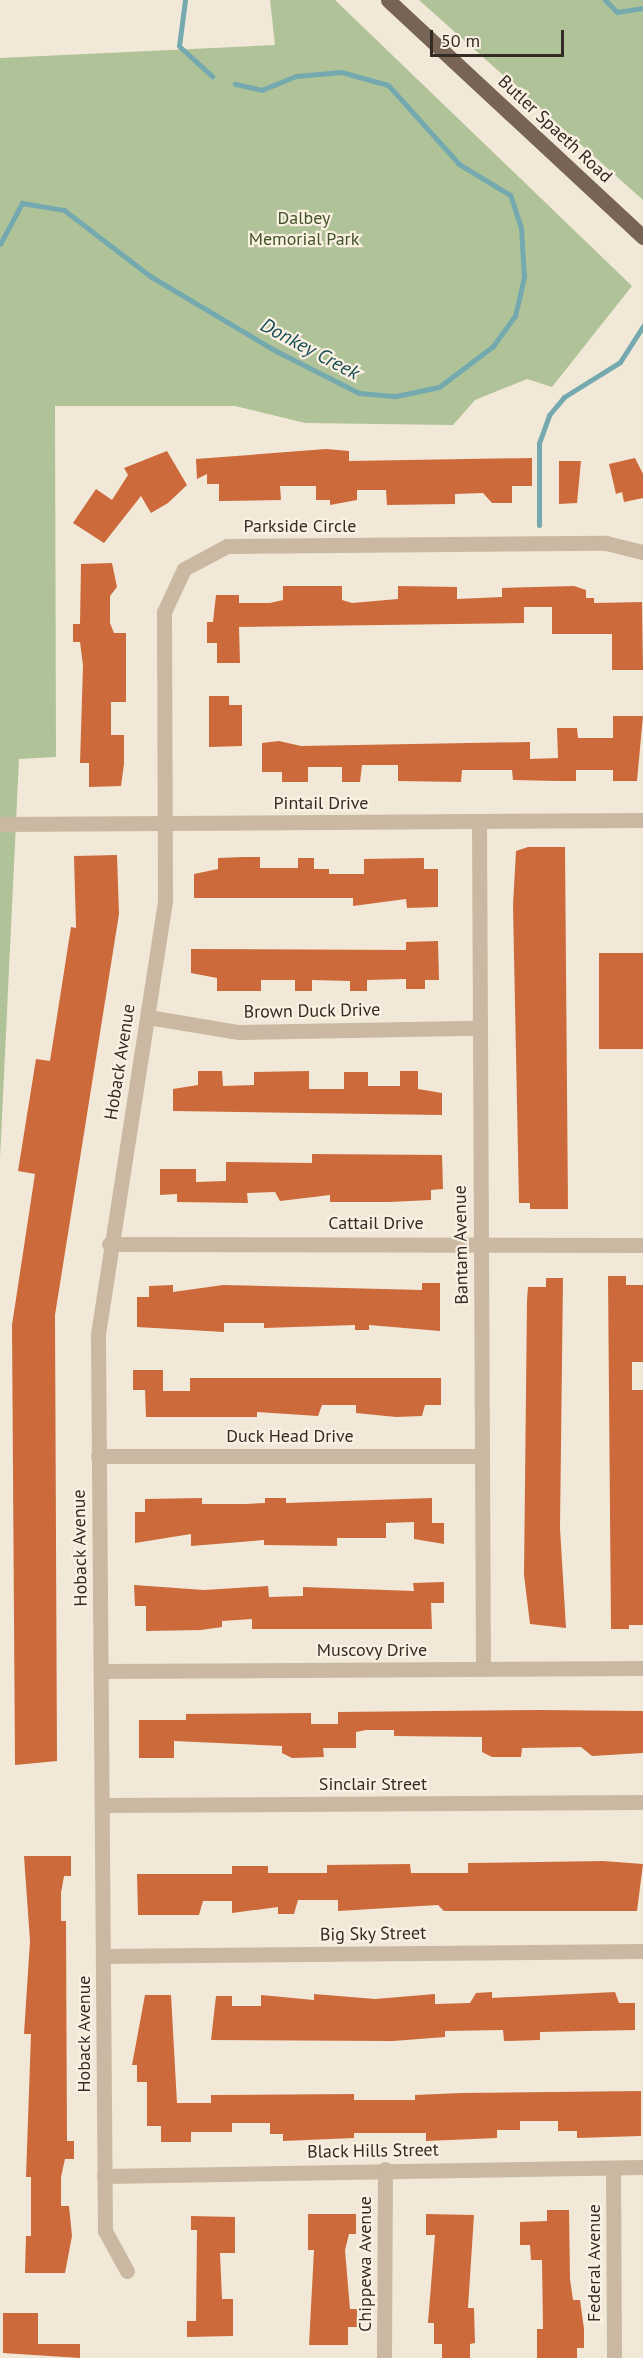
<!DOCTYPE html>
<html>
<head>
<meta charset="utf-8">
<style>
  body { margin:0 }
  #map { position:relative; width:643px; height:2358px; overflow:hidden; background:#f2e8d7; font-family:"PT Sans",sans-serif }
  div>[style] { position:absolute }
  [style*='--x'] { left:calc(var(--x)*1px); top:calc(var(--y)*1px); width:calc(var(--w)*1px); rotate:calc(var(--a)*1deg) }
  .green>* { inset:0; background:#b0c297 }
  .stream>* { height:5px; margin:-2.5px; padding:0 2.5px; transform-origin:2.5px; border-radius:2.5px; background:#75a9b0 }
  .building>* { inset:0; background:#cc6a3b; transform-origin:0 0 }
  .minor>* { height:15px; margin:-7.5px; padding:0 7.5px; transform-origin:7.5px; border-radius:7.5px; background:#cbb8a3 }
  .major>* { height:15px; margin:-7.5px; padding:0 7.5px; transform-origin:7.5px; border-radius:7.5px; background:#786455 }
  span { translate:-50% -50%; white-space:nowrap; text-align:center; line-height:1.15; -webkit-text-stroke:4.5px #faf1e3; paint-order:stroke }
  .street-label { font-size:18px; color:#352b25 }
  .park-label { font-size:18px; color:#415428 }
  .water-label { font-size:20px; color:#194f58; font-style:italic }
  .scale { position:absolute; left:430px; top:30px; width:134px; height:27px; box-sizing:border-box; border:3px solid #352b25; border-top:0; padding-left:8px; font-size:18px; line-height:21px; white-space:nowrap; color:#352b25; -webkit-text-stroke:4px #faf1e3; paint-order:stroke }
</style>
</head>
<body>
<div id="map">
  <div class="green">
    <i style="clip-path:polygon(270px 0,335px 0,632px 286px,552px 387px,527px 379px,475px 400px,453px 425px,305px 423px,235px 406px,55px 406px,56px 757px,19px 759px,0 1159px,0 58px,275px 45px)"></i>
    <i style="clip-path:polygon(419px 0,643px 0,643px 200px)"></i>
  </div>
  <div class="stream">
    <i style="--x:185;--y:0;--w:46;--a:97.4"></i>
    <i style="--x:179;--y:46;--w:45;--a:42.3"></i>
    <i style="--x:605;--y:0;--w:17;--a:45"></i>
    <i style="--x:617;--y:12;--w:26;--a:-9"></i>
    <i style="--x:0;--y:244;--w:47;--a:-61.8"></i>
    <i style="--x:22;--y:203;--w:43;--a:9.5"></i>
    <i style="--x:64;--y:210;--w:108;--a:37.5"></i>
    <i style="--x:150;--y:276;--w:147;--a:30.8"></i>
    <i style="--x:276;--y:351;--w:93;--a:26.8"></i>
    <i style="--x:359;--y:393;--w:37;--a:5"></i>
    <i style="--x:396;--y:396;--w:44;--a:-11.8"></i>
    <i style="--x:439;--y:387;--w:68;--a:-37.2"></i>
    <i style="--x:493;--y:346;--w:37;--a:-54"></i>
    <i style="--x:515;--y:316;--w:40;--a:-77"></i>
    <i style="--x:524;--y:277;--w:49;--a:-93.5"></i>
    <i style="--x:521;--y:228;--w:35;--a:-108"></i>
    <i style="--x:510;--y:195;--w:60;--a:-148.7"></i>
    <i style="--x:459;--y:164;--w:106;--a:-131.9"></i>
    <i style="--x:388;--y:85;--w:49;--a:-164.5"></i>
    <i style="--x:341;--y:72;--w:45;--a:174.9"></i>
    <i style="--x:296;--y:76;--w:37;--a:158"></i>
    <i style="--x:262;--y:90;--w:28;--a:-167"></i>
    <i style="--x:539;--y:525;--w:82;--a:-90"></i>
    <i style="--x:539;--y:443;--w:30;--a:-70"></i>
    <i style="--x:549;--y:415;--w:23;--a:-50"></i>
    <i style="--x:564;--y:397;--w:66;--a:-32"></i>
    <i style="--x:620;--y:362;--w:43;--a:-57.4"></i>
  </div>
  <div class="building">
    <i style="clip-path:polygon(326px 449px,349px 451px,349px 461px,532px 458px,532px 486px,512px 486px,512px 503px,492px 503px,483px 493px,455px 494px,455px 504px,387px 505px,386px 490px,357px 490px,357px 500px,330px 505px,330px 500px,316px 500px,316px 486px,280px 486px,281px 500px,219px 501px,219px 484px,207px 484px,207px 474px,197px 479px,196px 459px)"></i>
    <i style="clip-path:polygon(167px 451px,187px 485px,168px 503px,151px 513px,141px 496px,104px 543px,73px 523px,96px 489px,112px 500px,128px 475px,124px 468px)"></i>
    <i style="clip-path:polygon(635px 458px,643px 474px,643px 498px,624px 502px,622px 492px,616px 494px,609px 464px)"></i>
    <i style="clip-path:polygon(559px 461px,581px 461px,577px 503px,559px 504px)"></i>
    <i style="clip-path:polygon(112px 563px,117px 587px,110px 596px,110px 623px,114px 633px,126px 633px,126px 702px,111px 702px,111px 735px,124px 735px,124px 764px,121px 786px,89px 787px,89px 763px,80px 763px,83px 665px,80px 642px,73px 642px,73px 624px,80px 624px,81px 564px)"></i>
    <i style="clip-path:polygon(283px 586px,342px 586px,342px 600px,352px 603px,398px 599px,398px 586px,457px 587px,457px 599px,502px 597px,502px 588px,574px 586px,586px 590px,586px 598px,594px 598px,594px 603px,642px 602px,643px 670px,612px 670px,612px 634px,552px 634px,552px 607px,524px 607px,524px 623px,239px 627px,240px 663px,217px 663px,217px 643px,207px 643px,207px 622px,213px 622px,216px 595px,239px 595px,239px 603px,270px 603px,283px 600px)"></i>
    <i style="clip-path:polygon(209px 696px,229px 696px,229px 705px,242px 705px,242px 746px,209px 747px)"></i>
    <i style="clip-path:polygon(613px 716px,643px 716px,637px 781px,613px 781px,613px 770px,576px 770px,576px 781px,557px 781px,513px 780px,512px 770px,462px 770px,461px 782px,398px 781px,398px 765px,362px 765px,360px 782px,342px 782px,342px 767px,308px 767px,308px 782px,282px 782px,282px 772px,262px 772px,262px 743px,279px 741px,301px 746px,530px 742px,530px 759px,558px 758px,557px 728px,577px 728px,578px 738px,613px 738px)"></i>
    <i style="clip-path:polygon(528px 847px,565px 847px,568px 1209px,530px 1209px,530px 1203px,519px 1203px,513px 905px,516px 851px)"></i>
    <i style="clip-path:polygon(117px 855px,119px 914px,55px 1315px,57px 1761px,15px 1765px,12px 1325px,35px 1174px,18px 1171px,36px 1059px,50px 1061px,71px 927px,76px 928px,74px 856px)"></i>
    <i style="clip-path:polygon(244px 857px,260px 857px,260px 868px,298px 868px,298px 858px,314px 858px,314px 869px,329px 869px,329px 874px,364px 874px,364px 859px,424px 858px,424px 869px,438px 869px,438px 907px,407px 908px,406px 899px,353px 906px,353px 898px,194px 898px,194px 874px,218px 869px,218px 858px)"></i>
    <i style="clip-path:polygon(438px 941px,439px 980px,425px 980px,425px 989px,406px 989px,406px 979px,367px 980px,367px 991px,350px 991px,350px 981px,312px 980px,312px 991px,295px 991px,295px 980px,261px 980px,261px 991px,217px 991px,217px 978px,191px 973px,191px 949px,406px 950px,406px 942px)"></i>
    <i style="left:599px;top:953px;width:44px;height:96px"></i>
    <i style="clip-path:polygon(198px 1071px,222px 1071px,223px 1086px,254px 1085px,254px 1072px,309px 1071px,309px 1089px,344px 1089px,344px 1072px,368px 1072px,368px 1086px,400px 1086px,400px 1071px,418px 1071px,418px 1089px,442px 1093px,442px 1115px,173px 1111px,173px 1089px,198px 1085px)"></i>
    <i style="clip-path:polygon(312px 1154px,442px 1155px,443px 1189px,431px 1190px,431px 1200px,389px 1202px,330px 1202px,330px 1195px,280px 1201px,275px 1192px,247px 1193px,248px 1203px,177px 1202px,177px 1194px,160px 1195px,160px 1169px,196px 1169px,196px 1182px,226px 1181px,226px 1162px,312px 1163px)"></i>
    <i style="clip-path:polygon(608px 1276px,626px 1276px,626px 1285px,643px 1285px,643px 1362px,632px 1362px,632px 1390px,643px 1390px,643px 1625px,629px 1625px,629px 1629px,611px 1629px)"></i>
    <i style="clip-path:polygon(546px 1278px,563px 1278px,560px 1528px,566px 1628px,530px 1624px,524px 1575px,527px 1300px,528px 1287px,546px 1287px)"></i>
    <i style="clip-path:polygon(422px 1283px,440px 1283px,440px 1331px,369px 1325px,369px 1330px,355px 1330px,355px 1325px,264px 1328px,264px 1323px,224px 1323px,224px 1332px,137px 1327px,137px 1297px,149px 1297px,149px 1286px,173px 1285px,173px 1292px,223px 1285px,422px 1290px)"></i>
    <i style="clip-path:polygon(133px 1370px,163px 1370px,163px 1391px,190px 1391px,190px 1378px,441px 1378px,441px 1405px,425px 1405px,422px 1416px,396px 1417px,356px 1413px,356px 1405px,322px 1405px,318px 1416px,257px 1412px,257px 1417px,146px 1417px,145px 1390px,133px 1390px)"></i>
    <i style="clip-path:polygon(202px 1498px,202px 1504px,246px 1504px,265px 1503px,265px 1498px,286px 1498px,286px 1503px,432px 1498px,432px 1523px,444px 1523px,444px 1544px,414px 1539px,414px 1522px,386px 1523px,386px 1538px,337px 1538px,337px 1546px,264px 1545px,264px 1540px,191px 1546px,191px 1534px,135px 1543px,135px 1512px,145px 1512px,145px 1499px)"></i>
    <i style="clip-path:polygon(444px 1582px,444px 1603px,431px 1603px,432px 1629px,252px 1629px,252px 1619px,222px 1621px,222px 1627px,201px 1630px,146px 1631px,146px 1606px,135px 1606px,134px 1585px,204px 1590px,268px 1586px,269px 1597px,303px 1596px,303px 1587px,414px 1591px,413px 1583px)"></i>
    <i style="clip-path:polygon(540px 1710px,643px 1711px,643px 1753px,592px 1756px,581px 1747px,522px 1748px,521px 1757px,492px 1757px,482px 1752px,482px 1737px,394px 1736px,394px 1730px,366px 1730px,356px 1732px,356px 1748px,323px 1748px,324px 1757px,292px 1758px,282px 1753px,282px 1746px,174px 1741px,174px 1758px,139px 1758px,139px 1720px,186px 1720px,186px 1714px,311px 1713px,311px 1724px,338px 1724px,338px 1712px)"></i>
    <i style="clip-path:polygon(24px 1856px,71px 1856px,71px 1876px,64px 1876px,61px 1893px,61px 1921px,66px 1921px,67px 2141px,74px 2141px,74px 2159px,65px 2159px,61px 2177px,61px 2206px,69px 2206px,72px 2236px,65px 2273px,25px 2273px,26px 2236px,31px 2236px,31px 2177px,26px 2177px,31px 2034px,24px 2034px,30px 1941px)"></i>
    <i style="clip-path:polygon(603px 1861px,643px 1864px,637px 1911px,444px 1911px,438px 1905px,338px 1911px,338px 1900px,298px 1900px,294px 1914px,278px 1914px,278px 1907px,232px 1913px,232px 1901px,203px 1901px,199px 1915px,138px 1915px,137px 1874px,232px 1874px,232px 1866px,268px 1866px,268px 1873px,327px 1873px,327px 1865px,410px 1864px,411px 1873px,468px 1873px,468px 1863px)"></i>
    <i style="clip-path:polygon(492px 1992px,492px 1998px,615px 1992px,619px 2003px,635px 2003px,635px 2030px,540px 2032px,540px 2040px,504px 2041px,503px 2030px,445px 2031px,445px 2037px,393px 2041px,211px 2040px,216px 1996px,232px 1996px,232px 2006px,261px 2006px,261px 1995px,314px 2000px,314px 1994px,375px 1999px,435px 1994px,435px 2004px,470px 2003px,476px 1993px)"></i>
    <i style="clip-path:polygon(145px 1995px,171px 1995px,177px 2103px,211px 2103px,211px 2095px,354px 2094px,354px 2100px,415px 2100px,415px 2095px,461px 2093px,641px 2091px,641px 2136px,577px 2138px,577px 2131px,558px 2131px,558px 2121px,520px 2121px,520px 2130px,497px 2130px,497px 2138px,426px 2141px,426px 2133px,354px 2133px,354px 2138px,283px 2141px,283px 2134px,270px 2134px,270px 2123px,232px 2123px,232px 2132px,191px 2132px,191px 2142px,161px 2142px,161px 2126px,147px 2126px,147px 2082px,137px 2082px,137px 2065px,132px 2065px)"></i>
    <i style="clip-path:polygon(547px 2210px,569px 2210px,570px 2279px,573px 2300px,580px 2300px,584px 2329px,584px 2348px,577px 2348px,577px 2358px,537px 2358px,537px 2329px,543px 2329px,542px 2260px,531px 2260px,530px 2245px,520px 2245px,520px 2222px,547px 2221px)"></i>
    <i style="clip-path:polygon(308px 2214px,356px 2214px,356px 2234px,349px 2234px,345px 2250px,350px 2309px,357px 2309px,357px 2327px,348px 2327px,348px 2345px,309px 2345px,314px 2250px,308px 2250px)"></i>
    <i style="clip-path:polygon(426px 2214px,474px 2215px,468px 2308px,474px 2308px,475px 2343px,470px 2344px,470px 2358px,442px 2358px,442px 2344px,434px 2344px,434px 2323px,428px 2323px,435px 2235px,426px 2235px)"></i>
    <i style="clip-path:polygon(191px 2216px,235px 2217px,235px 2253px,220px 2253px,222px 2299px,233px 2299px,233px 2336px,187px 2337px,187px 2321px,196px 2321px,197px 2230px,191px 2230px)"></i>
    <i style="clip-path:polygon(3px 2313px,38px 2313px,38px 2344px,80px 2344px,80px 2358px,3px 2353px)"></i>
  </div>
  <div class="minor">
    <i style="--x:479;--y:821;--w:848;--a:89.73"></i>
    <i style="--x:0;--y:824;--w:643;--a:-0.36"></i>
    <i style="--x:148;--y:1017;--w:92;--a:9.4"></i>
    <i style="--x:239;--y:1032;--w:238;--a:-1"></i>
    <i style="--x:109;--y:1244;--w:534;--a:0.11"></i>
    <i style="--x:98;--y:1456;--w:383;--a:0"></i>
    <i style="--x:101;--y:1671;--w:542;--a:-0.32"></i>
    <i style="--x:103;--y:1805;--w:540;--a:-0.32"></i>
    <i style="--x:103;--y:1956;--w:540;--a:-0.53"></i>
    <i style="--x:613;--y:2168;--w:190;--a:89.7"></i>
    <i style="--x:104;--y:2176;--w:539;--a:-0.96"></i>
    <i style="--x:127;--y:2271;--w:46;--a:-118.8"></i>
    <i style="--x:105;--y:2231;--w:897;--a:-90.45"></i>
    <i style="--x:98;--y:1334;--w:440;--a:-81.2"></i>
    <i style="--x:165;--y:899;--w:287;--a:-90.2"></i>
    <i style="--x:164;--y:612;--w:47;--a:-65.1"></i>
    <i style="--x:184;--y:569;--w:49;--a:-28.1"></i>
    <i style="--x:227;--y:546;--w:379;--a:-0.5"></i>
    <i style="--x:606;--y:543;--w:38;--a:14"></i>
    <i style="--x:384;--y:2358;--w:189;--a:-89.7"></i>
  </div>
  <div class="major">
    <i style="--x:388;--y:0;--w:348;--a:42.9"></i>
  </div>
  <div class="street-label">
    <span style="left:555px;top:129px;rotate:43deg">Butler Spaeth Road</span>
    <span style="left:300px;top:526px">Parkside Circle</span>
    <span style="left:321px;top:803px">Pintail Drive</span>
    <span style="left:312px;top:1011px;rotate:-1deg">Brown Duck Drive</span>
    <span style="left:120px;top:1062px;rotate:-81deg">Hoback Avenue</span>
    <span style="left:376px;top:1223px">Cattail Drive</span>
    <span style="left:461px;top:1245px;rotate:-91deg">Bantam Avenue</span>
    <span style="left:290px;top:1436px">Duck Head Drive</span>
    <span style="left:80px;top:1548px;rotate:-91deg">Hoback Avenue</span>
    <span style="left:372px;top:1650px">Muscovy Drive</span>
    <span style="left:373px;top:1784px">Sinclair Street</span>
    <span style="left:373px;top:1934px;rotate:-1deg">Big Sky Street</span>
    <span style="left:84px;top:2034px;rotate:-90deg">Hoback Avenue</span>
    <span style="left:373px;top:2151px;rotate:-1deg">Black Hills Street</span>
    <span style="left:594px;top:2263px;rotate:-90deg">Federal Avenue</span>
    <span style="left:365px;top:2264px;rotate:-90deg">Chippewa Avenue</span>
  </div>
  <div class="park-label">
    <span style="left:304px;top:229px">Dalbey<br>Memorial Park</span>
  </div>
  <div class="water-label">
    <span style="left:310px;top:349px;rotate:28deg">Donkey Creek</span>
  </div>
  <div class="scale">50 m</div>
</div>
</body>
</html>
